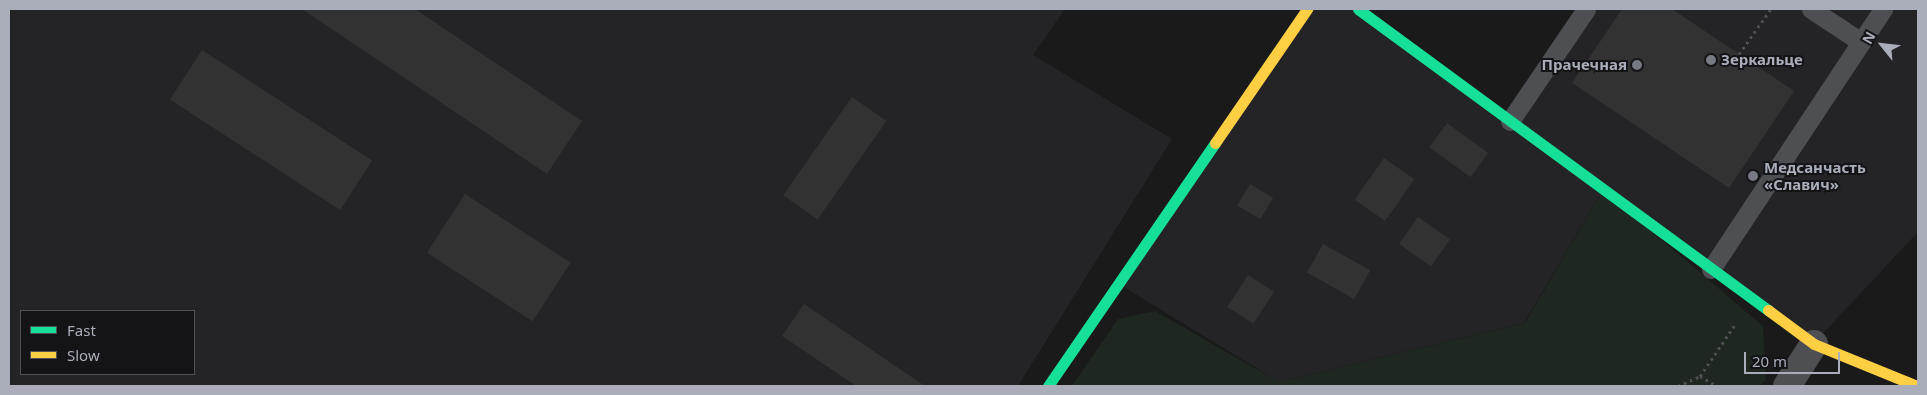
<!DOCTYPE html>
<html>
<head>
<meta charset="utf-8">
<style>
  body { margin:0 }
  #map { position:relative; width:1927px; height:395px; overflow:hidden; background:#1a1a1a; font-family:"Noto Sans",sans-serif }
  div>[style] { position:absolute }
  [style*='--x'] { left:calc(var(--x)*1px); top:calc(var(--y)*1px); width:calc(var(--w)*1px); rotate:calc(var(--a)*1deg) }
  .built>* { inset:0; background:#242326 }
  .green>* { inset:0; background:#1f2721 }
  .building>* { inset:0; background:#323232; transform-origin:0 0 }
  .path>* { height:3px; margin-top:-1.5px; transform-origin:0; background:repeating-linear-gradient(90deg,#505054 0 2.5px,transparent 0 6.5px) }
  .lane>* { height:19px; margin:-9.5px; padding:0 9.5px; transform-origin:9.5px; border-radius:9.5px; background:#4d4f53 }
  .street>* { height:28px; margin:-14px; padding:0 14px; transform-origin:14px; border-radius:14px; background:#4d4f53 }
  .fast>* { height:11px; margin:-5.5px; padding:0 5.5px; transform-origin:5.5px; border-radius:5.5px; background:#16e098 }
  .slow>* { height:11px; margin:-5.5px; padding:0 5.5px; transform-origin:5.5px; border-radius:5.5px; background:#ffcf43 }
  .dots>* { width:14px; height:14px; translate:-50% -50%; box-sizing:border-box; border:2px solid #141316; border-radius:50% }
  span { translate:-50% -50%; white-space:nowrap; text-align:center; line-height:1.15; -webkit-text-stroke:4px #141316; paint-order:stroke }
  .poi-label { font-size:15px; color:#aaaebb; font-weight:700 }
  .left { translate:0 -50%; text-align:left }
  .right { translate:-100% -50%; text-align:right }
  .frame { position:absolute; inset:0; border:10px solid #aaaebb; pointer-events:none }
  .legend { position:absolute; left:20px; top:310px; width:175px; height:65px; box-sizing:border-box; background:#141316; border:1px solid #505158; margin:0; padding:6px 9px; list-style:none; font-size:15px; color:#aaaebb }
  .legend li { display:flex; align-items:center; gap:10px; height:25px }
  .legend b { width:25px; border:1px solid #505158 }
  .north { position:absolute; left:1857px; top:20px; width:50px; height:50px; -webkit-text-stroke:4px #141316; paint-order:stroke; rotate:299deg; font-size:14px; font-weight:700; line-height:20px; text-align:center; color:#aaaebb }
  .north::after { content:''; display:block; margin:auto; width:18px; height:22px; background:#aaaebb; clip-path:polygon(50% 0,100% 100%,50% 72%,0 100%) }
  .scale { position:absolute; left:1744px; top:352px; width:96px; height:22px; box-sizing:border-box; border:2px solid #aaaebb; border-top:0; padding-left:6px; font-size:15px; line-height:18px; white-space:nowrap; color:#aaaebb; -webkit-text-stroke:4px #141316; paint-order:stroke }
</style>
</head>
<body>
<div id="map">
  <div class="built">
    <i style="clip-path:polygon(evenodd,9px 9px,1065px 9px,1033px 55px,1172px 139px,1018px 386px,9px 386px,9px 9px,21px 311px,194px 311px,194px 374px,21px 374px,21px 311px)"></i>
    <i style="clip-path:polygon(1307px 9px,1357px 9px,1603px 190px,1524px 323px,1279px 382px,1119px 284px)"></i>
    <i style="clip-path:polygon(1586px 9px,1918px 9px,1918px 232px,1814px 343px,1511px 121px)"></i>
  </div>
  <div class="green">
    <i style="clip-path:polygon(1603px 190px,1763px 326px,1766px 379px,1760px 386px,1072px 386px,1118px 319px,1155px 311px,1279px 382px,1525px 323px)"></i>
  </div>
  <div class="building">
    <i style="clip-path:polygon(302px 9px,415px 9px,582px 121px,547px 174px)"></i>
    <i style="clip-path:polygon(1622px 9px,1672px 9px,1794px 91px,1729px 188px,1572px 83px)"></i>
    <i style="left:202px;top:50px;width:203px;height:59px;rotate:33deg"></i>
    <i style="left:852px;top:97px;width:42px;height:120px;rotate:35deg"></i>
    <i style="left:1447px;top:123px;width:51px;height:30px;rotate:36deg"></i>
    <i style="left:1384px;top:158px;width:37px;height:51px;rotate:35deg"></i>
    <i style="left:1250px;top:184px;width:27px;height:25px;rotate:31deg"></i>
    <i style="left:465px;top:194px;width:126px;height:70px;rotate:33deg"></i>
    <i style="left:1418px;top:217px;width:39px;height:33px;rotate:35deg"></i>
    <i style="left:1323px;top:244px;width:54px;height:33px;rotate:29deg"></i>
    <i style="left:1248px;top:275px;width:31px;height:38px;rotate:33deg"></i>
    <i style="clip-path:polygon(804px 304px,925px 386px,856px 386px,782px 336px)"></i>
  </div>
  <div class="path">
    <i style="--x:1739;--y:54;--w:55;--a:-54.6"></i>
    <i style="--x:1700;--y:376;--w:64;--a:-55.8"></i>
    <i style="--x:1678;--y:386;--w:24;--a:-24"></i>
    <i style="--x:1700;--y:376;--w:20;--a:30"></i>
  </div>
  <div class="lane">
    <i style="--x:1811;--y:9;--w:60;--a:33.4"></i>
    <i style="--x:1510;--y:121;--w:135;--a:-55.8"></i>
    <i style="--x:1711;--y:269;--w:312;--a:-56.5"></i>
  </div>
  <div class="street">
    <i style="--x:1787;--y:386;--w:50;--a:-57.3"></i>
  </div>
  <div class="fast">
    <i style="--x:1358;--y:9;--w:509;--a:36.28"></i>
    <i style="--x:1048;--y:386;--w:295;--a:-55.5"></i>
  </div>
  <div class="slow">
    <i style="--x:1215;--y:143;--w:163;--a:-55.5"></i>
    <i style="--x:1768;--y:310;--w:57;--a:36.5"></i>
    <i style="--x:1814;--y:344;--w:111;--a:22.2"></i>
  </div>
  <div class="dots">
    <i style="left:1711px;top:60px;background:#787a83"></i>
    <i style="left:1637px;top:65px;background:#787a83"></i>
    <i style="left:1753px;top:176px;background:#787a83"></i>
  </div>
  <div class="poi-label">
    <span class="left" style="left:1721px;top:60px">Зеркальце</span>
    <span class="right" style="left:1627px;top:65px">Прачечная</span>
    <span class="left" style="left:1764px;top:176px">Медсанчасть<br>«Славич»</span>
  </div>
  <div class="frame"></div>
  <ul class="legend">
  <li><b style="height:6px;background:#16e098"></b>Fast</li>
  <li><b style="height:6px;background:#ffcf43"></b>Slow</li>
  </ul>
  <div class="north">N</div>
  <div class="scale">20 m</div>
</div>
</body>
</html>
